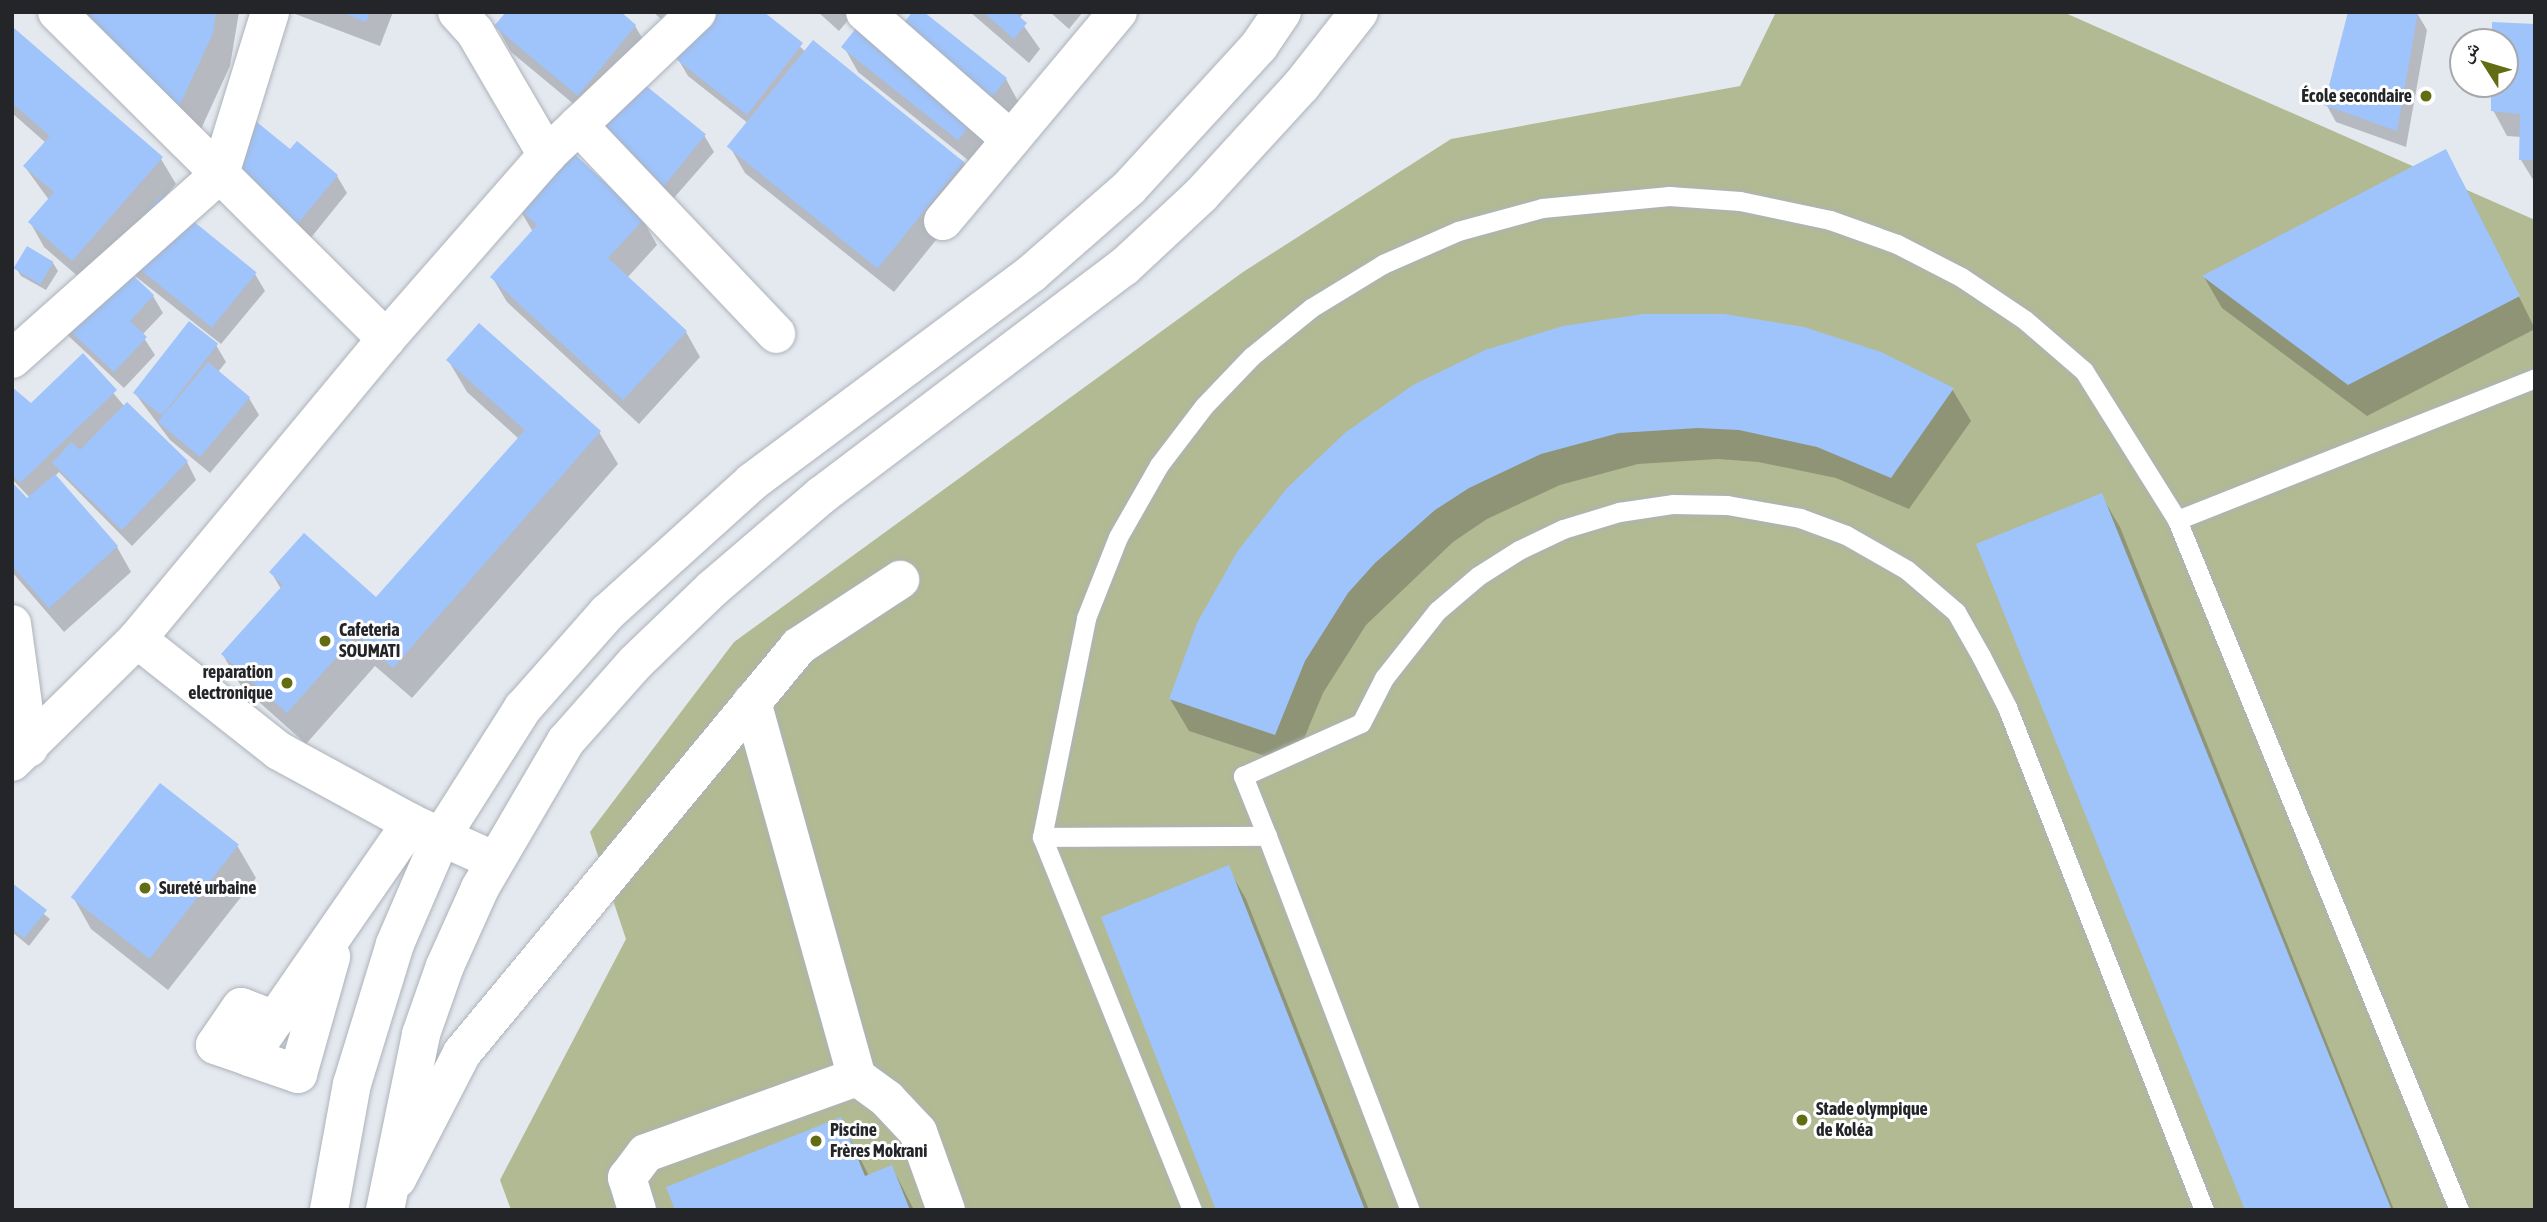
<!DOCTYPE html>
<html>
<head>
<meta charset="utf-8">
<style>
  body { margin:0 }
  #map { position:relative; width:2547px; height:1222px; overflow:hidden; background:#e4e9f0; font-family:"Asap Condensed","Noto Naskh Arabic",sans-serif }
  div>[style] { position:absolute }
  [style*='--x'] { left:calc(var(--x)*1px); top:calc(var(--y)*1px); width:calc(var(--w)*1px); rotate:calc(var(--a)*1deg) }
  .green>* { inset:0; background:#b2ba93 }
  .shadow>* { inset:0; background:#0003 }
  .building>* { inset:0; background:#9fc3fb; transform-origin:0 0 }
  .roads { filter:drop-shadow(0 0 2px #adb2b9) drop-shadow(0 0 2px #adb2b9) }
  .lane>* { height:19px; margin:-9.5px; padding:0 9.5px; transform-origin:9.5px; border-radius:9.5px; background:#fff }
  .street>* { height:38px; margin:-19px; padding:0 19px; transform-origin:19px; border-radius:19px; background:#fff }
  .secondary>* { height:38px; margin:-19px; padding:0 19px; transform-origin:19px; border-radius:19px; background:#fff }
  .dots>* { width:19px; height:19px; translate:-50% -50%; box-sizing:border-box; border:4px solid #fff; border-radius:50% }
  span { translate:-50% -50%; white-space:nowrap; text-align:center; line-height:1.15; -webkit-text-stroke:6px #fff; paint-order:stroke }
  .poi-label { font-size:18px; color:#232528; font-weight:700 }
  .right { translate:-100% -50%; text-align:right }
  .left { translate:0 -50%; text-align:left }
  .frame { position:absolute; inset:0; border:14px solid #232528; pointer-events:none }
  .north { position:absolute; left:2449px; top:28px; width:70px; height:70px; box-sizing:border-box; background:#fff; border:2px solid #a7a8a9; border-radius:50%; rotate:307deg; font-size:19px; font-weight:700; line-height:28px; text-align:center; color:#232528 }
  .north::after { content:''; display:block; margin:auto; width:24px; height:32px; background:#616c13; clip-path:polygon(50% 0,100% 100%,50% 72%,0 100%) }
</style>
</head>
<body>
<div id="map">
  <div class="green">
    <i style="clip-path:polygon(1776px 12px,2063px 12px,2535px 220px,2535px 1210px,511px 1210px,500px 1180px,626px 939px,590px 832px,734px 642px,1243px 272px,1451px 139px,1740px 86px)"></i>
  </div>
  <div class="shadow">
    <i style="clip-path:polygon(58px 12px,239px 12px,230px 66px,195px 142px)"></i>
    <i style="clip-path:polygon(290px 12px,393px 12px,380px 46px)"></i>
    <i style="clip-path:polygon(653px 12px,667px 12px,661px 19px)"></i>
    <i style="clip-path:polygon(761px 12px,806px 52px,964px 162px,978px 188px,894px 292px,745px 173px,730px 147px,749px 124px,688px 76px,678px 59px)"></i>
    <i style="clip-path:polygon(818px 12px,855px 12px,839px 31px)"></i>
    <i style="clip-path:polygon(922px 12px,1006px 79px,1020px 105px,973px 164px,858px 72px,844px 47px,901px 29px)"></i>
    <i style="clip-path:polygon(970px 12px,1024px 12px,1019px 19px,1040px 49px,1029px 63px)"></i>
    <i style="clip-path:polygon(1050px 12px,1083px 12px,1069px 29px)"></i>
    <i style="clip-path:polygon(2417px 13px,2427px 30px,2406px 147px,2336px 122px,2326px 104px)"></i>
    <i style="clip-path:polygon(2535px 25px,2535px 183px,2521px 160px,2522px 137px,2507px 136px,2493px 110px,2493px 84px,2505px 84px,2505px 42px,2494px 42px)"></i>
    <i style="clip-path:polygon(635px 26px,650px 51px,630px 75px,704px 135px,714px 152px,659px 215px,593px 120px,511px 52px,497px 27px)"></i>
    <i style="clip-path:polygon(14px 31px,161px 159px,176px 184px,163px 199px,255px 274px,265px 291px,221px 344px,111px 257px,153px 296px,163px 313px,142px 335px,155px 355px,124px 388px,61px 329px,81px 279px,44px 247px,30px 222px,49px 200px,25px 167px,46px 143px,12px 113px)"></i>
    <i style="clip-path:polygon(236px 107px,290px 152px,337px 176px,347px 193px,301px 250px)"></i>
    <i style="clip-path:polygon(2463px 183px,2535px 329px,2367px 416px,2222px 308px,2204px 277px)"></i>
    <i style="clip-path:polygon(517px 205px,643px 220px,657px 245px,627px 278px,686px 332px,700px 357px,639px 424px,507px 302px,492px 277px,533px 232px)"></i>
    <i style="clip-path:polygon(53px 263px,58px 271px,46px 290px,21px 276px,16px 268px)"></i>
    <i style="clip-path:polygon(216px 345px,226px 362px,218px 372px,249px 398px,259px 415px,210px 473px,170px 440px,134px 392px)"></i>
    <i style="clip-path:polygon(82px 356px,125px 407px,187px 462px,196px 480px,132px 546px,59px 472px,55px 476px,117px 547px,131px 572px,64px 632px,12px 572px,12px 484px,27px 501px,30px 498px,12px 479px,12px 389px,31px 405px)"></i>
    <i style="clip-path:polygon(448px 360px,599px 432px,618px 464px,412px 698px,375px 666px,306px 744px,241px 686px,223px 655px,281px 589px,271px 572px,377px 600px,519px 439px,467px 392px)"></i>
    <i style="clip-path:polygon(1952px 389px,1971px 421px,1909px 509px,1836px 478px,1758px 462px,1718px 459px,1638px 464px,1560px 485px,1487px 519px,1453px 542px,1366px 625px,1323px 693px,1293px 765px,1189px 731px,1170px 699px,1347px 433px)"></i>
    <i style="clip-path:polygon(2101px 495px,2120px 527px,2394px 1210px,2246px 1210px)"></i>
    <i style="clip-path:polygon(160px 786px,238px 847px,256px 878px,168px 990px,91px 929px,73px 897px)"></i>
    <i style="clip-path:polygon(1228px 868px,1246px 899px,1369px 1210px,1218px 1210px)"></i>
    <i style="clip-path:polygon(12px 888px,50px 919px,29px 946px,12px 932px)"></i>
    <i style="clip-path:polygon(840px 1119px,869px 1176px,892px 1167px,914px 1210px,677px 1210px)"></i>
  </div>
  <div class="building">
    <i style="clip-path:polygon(92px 12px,216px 12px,213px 33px,177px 111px,88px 20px)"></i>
    <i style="clip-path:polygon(341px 12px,370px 12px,366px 22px)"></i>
    <i style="clip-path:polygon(506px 12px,621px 12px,636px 25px,578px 96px,494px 26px)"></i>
    <i style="clip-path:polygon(713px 12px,764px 12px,803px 43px,747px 115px,676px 59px)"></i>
    <i style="clip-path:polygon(869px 12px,901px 27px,912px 12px,924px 12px,1007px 78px,958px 140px,841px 47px)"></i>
    <i style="clip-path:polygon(983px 12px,1014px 12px,1027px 23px,1014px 39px)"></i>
    <i style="clip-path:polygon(2348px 12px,2418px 12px,2397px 131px,2324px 105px)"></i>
    <i style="clip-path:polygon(2492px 22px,2535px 24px,2535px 160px,2519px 160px,2520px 114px,2491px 111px,2491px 84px,2505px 84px,2505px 42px,2492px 42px)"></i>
    <i style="clip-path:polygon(14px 28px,163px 157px,72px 261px,28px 222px,54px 192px,23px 166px,50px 136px,12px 103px)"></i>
    <i style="left:813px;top:40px;width:194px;height:137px;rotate:39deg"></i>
    <i style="left:629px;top:72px;width:99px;height:87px;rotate:39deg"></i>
    <i style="clip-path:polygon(236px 105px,290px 149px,297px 141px,338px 175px,290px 233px,195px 155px)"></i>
    <i style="clip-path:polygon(567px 147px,644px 219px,608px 258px,687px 331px,623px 400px,490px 277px,537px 225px,514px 204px)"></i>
    <i style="clip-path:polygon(2446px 149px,2520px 296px,2348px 385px,2202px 276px)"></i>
    <i style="left:161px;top:195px;width:123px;height:71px;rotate:39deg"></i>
    <i style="left:27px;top:246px;width:31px;height:26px;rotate:31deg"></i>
    <i style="clip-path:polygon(106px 250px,154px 295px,130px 321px,147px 337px,114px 372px,49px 311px)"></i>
    <i style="clip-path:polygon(1643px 314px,1724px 314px,1804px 327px,1881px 352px,1954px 388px,1891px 478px,1817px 447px,1739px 430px,1698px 428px,1619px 433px,1541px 454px,1469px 488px,1435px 510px,1375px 563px,1348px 593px,1305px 661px,1275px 735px,1169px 699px,1197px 623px,1237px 552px,1287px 488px,1346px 432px,1413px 385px,1485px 350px,1563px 326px)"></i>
    <i style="left:189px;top:321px;width:37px;height:91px;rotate:38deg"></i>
    <i style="clip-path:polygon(479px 323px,601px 431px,393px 668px,356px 635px,287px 713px,221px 654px,283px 585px,269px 572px,304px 533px,376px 597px,525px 430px,446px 360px)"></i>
    <i style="clip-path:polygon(83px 353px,117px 390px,20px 483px,12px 475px,12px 387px,31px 403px)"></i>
    <i style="left:208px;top:362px;width:55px;height:78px;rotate:40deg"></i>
    <i style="clip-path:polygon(127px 402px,188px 461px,122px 530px,52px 463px,71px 442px,80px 450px)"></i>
    <i style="clip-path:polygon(55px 474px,118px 546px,49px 608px,12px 566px,12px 482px,27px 498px)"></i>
    <i style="left:2102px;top:493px;width:773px;height:136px;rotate:68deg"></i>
    <i style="left:160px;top:783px;width:100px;height:145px;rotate:38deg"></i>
    <i style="clip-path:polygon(1229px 865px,1365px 1210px,1216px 1210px,1101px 917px)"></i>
    <i style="clip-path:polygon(12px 883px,47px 910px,24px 938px,12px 929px)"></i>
    <i style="clip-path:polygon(841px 1117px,865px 1176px,892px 1165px,910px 1210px,675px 1210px,666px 1187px)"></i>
  </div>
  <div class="roads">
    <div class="lane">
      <i style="--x:2177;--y:520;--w:385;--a:-21.6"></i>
      <i style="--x:1267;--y:836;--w:65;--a:-111.8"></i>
      <i style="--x:1243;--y:776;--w:129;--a:-24.2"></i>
      <i style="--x:1361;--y:723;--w:51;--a:-62.9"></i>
      <i style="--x:1384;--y:678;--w:85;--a:-51.7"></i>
      <i style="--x:1437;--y:611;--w:54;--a:-40.5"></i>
      <i style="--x:1478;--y:576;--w:49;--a:-32.4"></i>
      <i style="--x:1519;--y:550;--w:49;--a:-25.5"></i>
      <i style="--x:1563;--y:529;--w:59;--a:-16.9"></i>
      <i style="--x:1619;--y:512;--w:55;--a:-8.4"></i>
      <i style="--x:1673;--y:504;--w:54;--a:1.1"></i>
      <i style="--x:1727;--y:505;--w:74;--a:10.1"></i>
      <i style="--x:1800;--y:518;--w:49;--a:20.3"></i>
      <i style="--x:1846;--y:535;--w:70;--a:29.8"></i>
      <i style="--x:1907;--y:570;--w:65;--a:40.6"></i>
      <i style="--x:1956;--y:612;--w:51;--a:60.4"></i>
      <i style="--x:1981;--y:656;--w:57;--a:63"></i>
      <i style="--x:2007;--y:707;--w:540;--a:68.61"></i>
      <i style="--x:1042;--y:837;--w:225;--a:-0.3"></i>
      <i style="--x:1267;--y:836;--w:400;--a:69.1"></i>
      <i style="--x:1192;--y:1210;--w:402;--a:-111.9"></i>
      <i style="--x:1042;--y:837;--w:223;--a:-78.6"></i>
      <i style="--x:1086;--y:618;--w:87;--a:-68.4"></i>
      <i style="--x:1118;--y:537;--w:83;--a:-60.3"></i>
      <i style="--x:1159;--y:465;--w:74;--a:-52.7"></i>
      <i style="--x:1204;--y:406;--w:69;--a:-46.2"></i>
      <i style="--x:1252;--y:356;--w:76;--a:-39.1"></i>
      <i style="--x:1311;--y:308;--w:84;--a:-31.4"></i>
      <i style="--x:1383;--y:264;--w:82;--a:-23.7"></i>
      <i style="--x:1458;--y:231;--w:87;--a:-15.3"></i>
      <i style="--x:1542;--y:208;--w:128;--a:-5.4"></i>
      <i style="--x:1669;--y:196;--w:71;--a:4"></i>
      <i style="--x:1740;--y:201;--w:92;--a:11.9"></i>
      <i style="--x:1830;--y:220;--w:71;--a:19.7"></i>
      <i style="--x:1897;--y:244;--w:72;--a:27.3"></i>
      <i style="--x:1961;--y:277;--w:77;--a:33.9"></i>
      <i style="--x:2025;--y:320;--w:78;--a:40.8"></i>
      <i style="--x:2084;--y:371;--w:176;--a:58"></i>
      <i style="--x:2177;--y:520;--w:745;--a:67.77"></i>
    </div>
    <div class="street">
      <i style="--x:57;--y:12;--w:464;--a:44.8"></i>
      <i style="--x:457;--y:12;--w:27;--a:48"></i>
      <i style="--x:475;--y:32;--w:143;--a:59.7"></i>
      <i style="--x:865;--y:12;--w:194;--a:41.2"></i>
      <i style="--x:578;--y:125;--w:288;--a:46.5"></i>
      <i style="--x:943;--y:221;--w:273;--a:-50.1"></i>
      <i style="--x:12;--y:359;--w:278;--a:-41.7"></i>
      <i style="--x:220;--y:174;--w:170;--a:-72.8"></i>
      <i style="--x:12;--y:624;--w:125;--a:82.2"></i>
      <i style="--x:137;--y:639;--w:181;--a:38.3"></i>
      <i style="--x:279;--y:751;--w:150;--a:28.6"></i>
      <i style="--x:411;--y:823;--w:92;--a:24.3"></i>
      <i style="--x:752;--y:702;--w:389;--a:74.4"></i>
      <i style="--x:857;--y:1077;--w:37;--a:36"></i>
      <i style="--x:887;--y:1099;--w:45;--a:46.8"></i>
      <i style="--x:918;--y:1132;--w:83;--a:70.3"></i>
      <i style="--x:12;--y:762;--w:175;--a:-44.5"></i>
      <i style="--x:137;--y:639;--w:390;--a:-50.3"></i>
      <i style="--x:386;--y:339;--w:244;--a:-48.8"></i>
      <i style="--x:547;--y:155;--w:207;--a:-43.6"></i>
      <i style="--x:275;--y:1020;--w:36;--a:-159"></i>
      <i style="--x:241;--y:1007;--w:46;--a:124.4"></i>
      <i style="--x:215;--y:1045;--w:36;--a:19"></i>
      <i style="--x:249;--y:1057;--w:285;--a:-55.3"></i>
      <i style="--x:249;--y:1057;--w:52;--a:19.1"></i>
      <i style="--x:298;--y:1074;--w:122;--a:-74.2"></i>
      <i style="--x:397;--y:1179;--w:142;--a:-62.7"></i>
      <i style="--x:462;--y:1053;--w:528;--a:-50.37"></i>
      <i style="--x:799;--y:646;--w:121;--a:-33.2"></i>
      <i style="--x:637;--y:1210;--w:34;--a:-107"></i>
      <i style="--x:627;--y:1178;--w:31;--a:-53"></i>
      <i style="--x:646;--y:1153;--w:224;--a:-19.8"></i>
    </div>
    <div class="secondary">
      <i style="--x:329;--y:1210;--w:128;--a:-79.7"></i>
      <i style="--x:352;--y:1084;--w:146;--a:-72.9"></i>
      <i style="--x:395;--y:944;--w:116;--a:-66.7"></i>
      <i style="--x:441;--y:837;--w:153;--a:-57.6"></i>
      <i style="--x:523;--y:708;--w:127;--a:-48.5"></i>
      <i style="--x:607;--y:613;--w:195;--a:-42.1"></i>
      <i style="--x:752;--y:482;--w:349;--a:-36.7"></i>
      <i style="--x:1032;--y:273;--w:129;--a:-41.2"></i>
      <i style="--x:1129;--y:188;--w:193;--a:-47.5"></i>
      <i style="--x:1259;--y:46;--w:41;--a:-55.9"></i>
      <i style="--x:385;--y:1210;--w:180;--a:-78.4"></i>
      <i style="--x:421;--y:1034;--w:72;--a:-70.6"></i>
      <i style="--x:445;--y:966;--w:85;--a:-65.8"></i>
      <i style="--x:480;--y:888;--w:170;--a:-59.7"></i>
      <i style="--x:566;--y:741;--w:104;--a:-48.5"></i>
      <i style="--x:635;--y:663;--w:108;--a:-43.9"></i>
      <i style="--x:713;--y:588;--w:143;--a:-40.5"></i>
      <i style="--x:822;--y:495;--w:378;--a:-37.1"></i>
      <i style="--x:1124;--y:267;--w:105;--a:-43.1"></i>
      <i style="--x:1201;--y:195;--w:148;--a:-47.5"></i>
      <i style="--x:1301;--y:86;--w:94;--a:-51.9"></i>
    </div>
  </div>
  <div class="dots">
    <i style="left:2426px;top:96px;background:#616c13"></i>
    <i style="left:325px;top:641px;background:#616c13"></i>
    <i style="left:287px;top:683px;background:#616c13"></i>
    <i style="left:145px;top:888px;background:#616c13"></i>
    <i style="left:1802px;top:1120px;background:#616c13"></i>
    <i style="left:816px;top:1141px;background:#616c13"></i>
  </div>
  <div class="poi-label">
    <span class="right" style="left:2412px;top:96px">École secondaire</span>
    <span class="left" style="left:339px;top:641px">Cafeteria<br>SOUMATI</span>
    <span class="right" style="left:273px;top:683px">reparation<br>electronique</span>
    <span class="left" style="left:159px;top:888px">Sureté urbaine</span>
    <span class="left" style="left:1816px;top:1120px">Stade olympique<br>de Koléa</span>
    <span class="left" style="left:830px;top:1141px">Piscine<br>Frères Mokrani</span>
  </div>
  <div class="frame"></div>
  <div class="north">ش</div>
</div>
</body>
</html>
